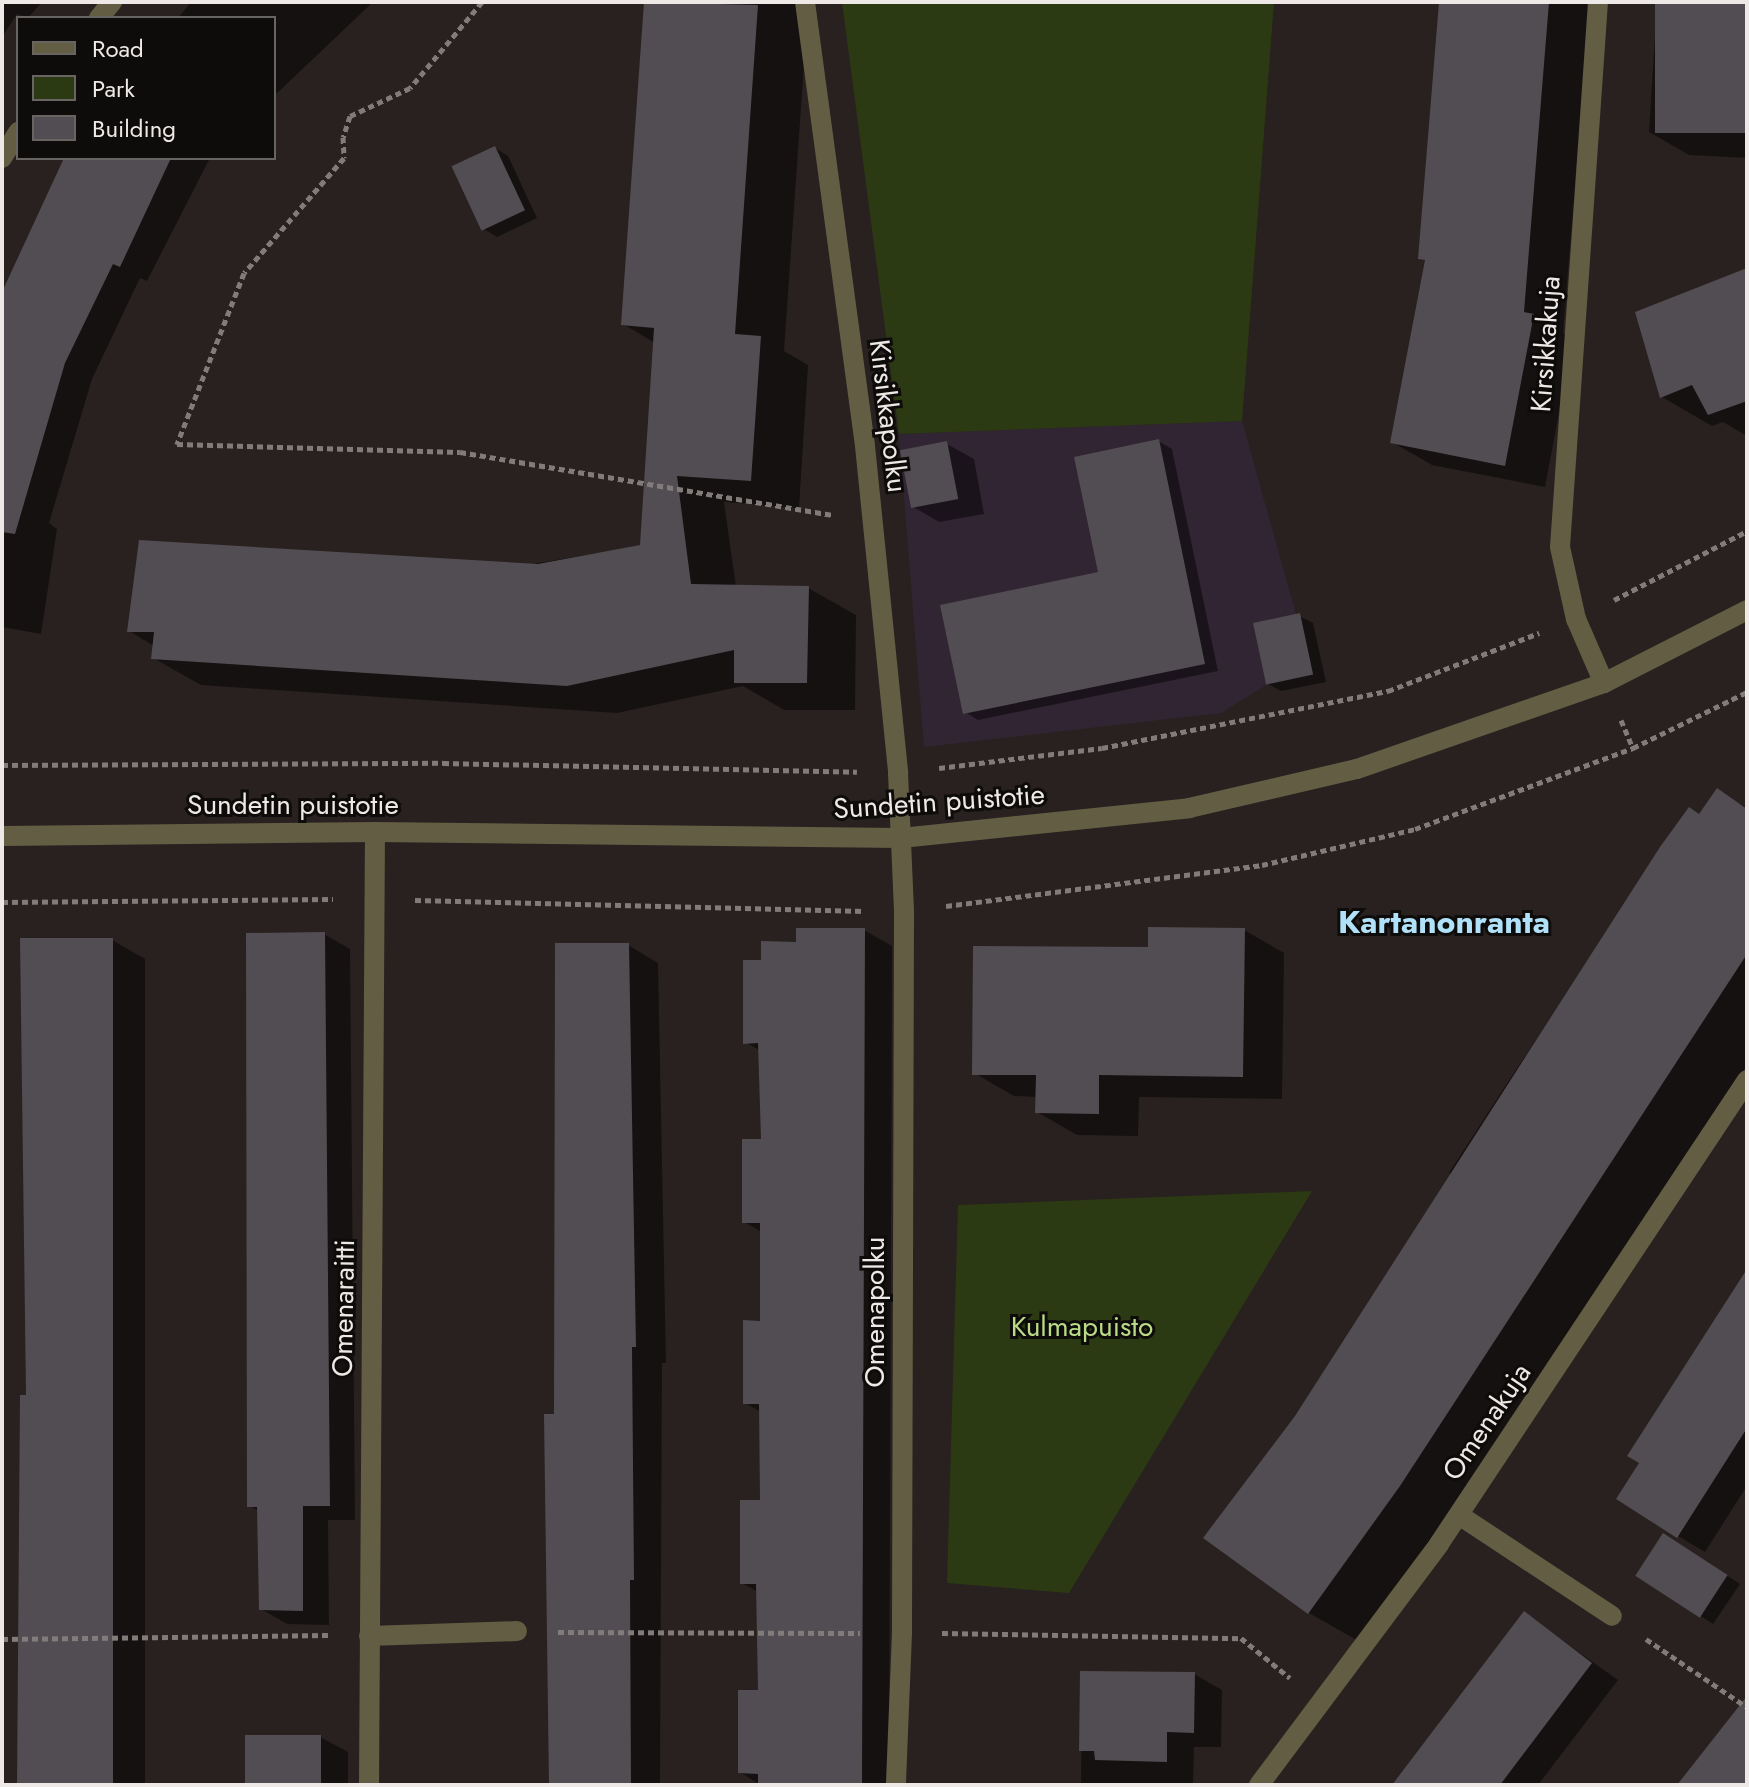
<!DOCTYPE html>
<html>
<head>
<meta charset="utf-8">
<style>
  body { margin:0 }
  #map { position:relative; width:1749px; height:1787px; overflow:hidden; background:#28211f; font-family:Jost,sans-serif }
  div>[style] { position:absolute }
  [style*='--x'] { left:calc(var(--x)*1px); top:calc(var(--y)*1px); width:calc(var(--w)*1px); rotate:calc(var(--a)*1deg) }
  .education>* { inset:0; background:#322533 }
  .green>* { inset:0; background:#2c3a14 }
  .shadow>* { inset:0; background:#0007 }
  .building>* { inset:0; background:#524d52; transform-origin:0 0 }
  .path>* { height:5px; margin-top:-2.5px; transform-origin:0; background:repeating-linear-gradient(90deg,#817b79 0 6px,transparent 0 10px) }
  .service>* { height:20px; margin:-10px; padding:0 10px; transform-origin:10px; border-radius:10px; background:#635d44 }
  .minor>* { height:20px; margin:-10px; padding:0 10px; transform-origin:10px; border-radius:10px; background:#635d44 }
  .tertiary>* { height:20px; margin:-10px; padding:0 10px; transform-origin:10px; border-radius:10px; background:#635d44 }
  span { translate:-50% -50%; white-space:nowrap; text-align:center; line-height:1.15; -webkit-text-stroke:6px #0e0c0a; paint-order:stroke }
  .street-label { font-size:28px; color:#eee9e7 }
  .park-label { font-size:28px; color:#b9da86 }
  .quarter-label { font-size:32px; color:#b0e1f9; font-weight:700 }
  .frame { position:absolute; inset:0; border:4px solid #eee9e7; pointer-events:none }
  .legend { position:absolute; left:16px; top:16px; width:260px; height:144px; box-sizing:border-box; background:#0e0c0a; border:2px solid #686462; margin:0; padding:10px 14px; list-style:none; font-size:24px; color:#eee9e7 }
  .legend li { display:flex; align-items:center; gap:16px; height:40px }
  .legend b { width:40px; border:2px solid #686462 }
</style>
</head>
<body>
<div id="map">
  <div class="education">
    <i style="clip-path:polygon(1242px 421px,1313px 675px,1266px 685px,1221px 713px,924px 747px,899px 434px)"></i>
  </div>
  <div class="green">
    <i style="clip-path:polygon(842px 2px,1274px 2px,1242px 421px,899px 434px)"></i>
    <i style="clip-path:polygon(1312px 1191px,1069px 1593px,947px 1583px,958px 1205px)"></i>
  </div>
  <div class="shadow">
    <i style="clip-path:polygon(2px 2px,42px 2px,28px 18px,17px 14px,2px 37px)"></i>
    <i style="clip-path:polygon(191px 2px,373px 2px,274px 96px,274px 18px,178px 18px)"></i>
    <i style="clip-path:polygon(659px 2px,802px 2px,805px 50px,784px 351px,808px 365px,799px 508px,724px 502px,736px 587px,808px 588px,856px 615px,855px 710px,784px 710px,743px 686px,617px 713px,201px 685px,153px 658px,154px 646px,129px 631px,641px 546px,655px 343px,623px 324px,645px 11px)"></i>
    <i style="clip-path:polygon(1441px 2px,1590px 2px,1563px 333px,1573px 338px,1545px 487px,1432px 465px,1392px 442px,1427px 262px,1420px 258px)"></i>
    <i style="clip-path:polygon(1657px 2px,1747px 2px,1747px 158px,1689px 155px,1649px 132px)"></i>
    <i style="clip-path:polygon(495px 148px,508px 156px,537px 218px,497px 237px,484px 229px)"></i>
    <i style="clip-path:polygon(66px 158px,210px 158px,147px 281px,140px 278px,92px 379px,49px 523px,57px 529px,41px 634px,2px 627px,2px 296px)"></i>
    <i style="clip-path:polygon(1747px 270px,1747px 436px,1723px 422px,1712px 426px,1662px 397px)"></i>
    <i style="clip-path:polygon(1158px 441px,1172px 449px,1218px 671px,978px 720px,965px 712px,1100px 574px)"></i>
    <i style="clip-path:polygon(947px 444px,974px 459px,984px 514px,939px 522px,912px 506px)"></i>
    <i style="clip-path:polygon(1299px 616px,1313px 623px,1326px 682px,1281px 691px,1268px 684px)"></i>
    <i style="clip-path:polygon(1718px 791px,1747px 808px,1747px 1065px,1451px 1515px,1360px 1642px,1309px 1613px,1206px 1538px,1297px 1418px,1454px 1176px,1449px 1173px,1504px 1088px,1689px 810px,1700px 816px)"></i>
    <i style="clip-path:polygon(864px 930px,892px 946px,889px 1785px,760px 1785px,740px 1772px,760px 1692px,758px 1592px,742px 1583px,762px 1502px,761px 1412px,745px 1403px,762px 1323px,762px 1232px,744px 1222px,763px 1141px,761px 1051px,745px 1042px,763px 962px,797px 944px)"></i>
    <i style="clip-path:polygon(1244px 930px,1284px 953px,1282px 1099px,1139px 1097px,1138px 1136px,1077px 1135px,1037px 1112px,1038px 1097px,1014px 1096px,974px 1073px,1150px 949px)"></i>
    <i style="clip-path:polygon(324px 934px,350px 949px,355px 1520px,328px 1520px,329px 1625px,287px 1624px,261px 1609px,259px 1511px,249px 1506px)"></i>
    <i style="clip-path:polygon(112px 940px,145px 959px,145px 1785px,17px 1785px,28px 1397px)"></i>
    <i style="clip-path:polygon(628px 945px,658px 963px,666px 1363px,662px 1363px,660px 1785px,550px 1785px,556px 1416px)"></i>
    <i style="clip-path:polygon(1747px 1272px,1747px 1486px,1705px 1552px,1678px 1536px)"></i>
    <i style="clip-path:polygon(1677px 1543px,1740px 1584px,1713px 1624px,1638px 1576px)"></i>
    <i style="clip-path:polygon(1525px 1614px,1618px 1680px,1538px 1785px,1394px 1785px)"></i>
    <i style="clip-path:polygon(1082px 1673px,1194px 1674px,1222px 1690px,1221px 1747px,1194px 1747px,1193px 1785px,1081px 1785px)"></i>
    <i style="clip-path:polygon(320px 1737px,348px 1752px,348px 1785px,248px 1785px)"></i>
  </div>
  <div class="building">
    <i style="clip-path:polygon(644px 2px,758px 5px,735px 334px,761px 336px,751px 481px,677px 476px,691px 584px,809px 586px,807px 683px,734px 683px,734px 650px,567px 686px,151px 659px,154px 632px,127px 632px,139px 540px,538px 564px,640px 545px,654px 328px,621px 325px)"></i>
    <i style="clip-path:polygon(1439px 2px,1549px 2px,1524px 312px,1534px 314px,1505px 466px,1390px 443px,1425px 260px,1418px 259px)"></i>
    <i style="left:1655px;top:2px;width:92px;height:131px"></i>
    <i style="left:495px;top:146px;width:71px;height:48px;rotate:65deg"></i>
    <i style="clip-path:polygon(64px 158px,171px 158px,120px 267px,113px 264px,65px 363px,15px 534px,2px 532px,2px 292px)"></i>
    <i style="clip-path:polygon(1747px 268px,1747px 401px,1708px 415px,1692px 385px,1660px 398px,1635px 312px)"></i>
    <i style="clip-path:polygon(1159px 439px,1205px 664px,963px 714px,940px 605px,1098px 572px,1074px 457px)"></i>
    <i style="left:947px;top:441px;width:59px;height:48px;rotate:79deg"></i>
    <i style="left:1300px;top:613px;width:63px;height:48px;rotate:78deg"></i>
    <i style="clip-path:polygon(1717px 788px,1747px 809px,1747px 954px,1400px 1486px,1308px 1614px,1203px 1538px,1295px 1416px,1660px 847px,1689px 807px,1699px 814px)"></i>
    <i style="clip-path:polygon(1148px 927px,1245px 928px,1243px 1077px,1099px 1075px,1099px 1114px,1035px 1113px,1036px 1075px,972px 1075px,973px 946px,1148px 947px)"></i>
    <i style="clip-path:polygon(796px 928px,865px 928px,862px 1785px,758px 1785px,758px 1774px,738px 1773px,738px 1690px,758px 1690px,756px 1584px,740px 1584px,740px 1500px,760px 1500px,759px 1404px,743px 1404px,743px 1320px,760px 1321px,760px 1223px,742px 1223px,742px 1139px,761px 1139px,758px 1043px,743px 1044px,743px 960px,761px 960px,761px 941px,796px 942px)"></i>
    <i style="clip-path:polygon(325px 932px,330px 1506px,303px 1506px,303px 1611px,259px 1610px,257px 1507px,247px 1507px,246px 933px)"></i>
    <i style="clip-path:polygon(20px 938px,113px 938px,113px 1785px,17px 1785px,20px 1395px,26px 1395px)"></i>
    <i style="clip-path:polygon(555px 943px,629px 943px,636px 1347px,632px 1347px,634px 1580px,630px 1580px,631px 1785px,549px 1785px,544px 1414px,554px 1414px)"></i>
    <i style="clip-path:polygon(1747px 1269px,1747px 1428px,1677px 1538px,1616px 1499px,1639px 1463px,1627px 1456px)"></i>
    <i style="left:1663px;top:1533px;width:77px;height:51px;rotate:33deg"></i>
    <i style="clip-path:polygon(1524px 1611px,1592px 1663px,1500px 1785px,1392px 1785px)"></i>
    <i style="clip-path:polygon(1080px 1671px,1195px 1672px,1194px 1733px,1167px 1732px,1167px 1762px,1095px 1760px,1094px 1751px,1079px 1751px)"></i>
    <i style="clip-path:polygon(1747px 1696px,1747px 1785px,1677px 1785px)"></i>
    <i style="left:245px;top:1735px;width:76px;height:50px"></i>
  </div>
  <div class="path">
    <i style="--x:482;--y:2;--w:112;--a:129.9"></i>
    <i style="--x:410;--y:88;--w:66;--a:155"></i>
    <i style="--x:350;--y:116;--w:22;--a:108"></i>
    <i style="--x:343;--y:137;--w:21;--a:87"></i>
    <i style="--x:344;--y:158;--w:152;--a:131"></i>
    <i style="--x:244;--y:273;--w:184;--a:111.4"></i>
    <i style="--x:177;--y:444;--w:283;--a:1.6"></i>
    <i style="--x:460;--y:452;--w:378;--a:9.6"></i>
    <i style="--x:1614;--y:600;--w:150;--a:-27.4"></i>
    <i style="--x:1621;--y:720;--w:30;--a:67"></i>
    <i style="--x:2;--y:765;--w:441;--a:-0.3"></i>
    <i style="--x:443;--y:763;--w:414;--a:1.2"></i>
    <i style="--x:939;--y:768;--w:164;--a:-7"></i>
    <i style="--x:1102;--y:748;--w:292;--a:-11.3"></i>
    <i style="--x:1388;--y:691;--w:162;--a:-21"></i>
    <i style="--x:415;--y:900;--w:450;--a:1.4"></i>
    <i style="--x:2;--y:902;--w:331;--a:-0.5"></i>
    <i style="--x:946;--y:906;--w:319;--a:-7.4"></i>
    <i style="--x:1262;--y:865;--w:157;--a:-13.2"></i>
    <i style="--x:1415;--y:829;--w:233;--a:-20.4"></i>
    <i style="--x:1633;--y:748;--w:127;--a:-26.2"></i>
    <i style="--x:558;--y:1632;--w:302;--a:0.2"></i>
    <i style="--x:942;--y:1633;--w:299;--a:1"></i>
    <i style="--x:1241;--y:1638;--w:63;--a:39.2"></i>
    <i style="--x:2;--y:1639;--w:326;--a:-0.7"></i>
    <i style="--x:1646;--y:1639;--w:122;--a:34"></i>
  </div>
  <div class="service">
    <i style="--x:1459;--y:1515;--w:183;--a:33.4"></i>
    <i style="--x:369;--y:1636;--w:148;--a:-1.9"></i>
  </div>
  <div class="minor">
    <i style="--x:805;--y:2;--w:448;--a:82.3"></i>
    <i style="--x:865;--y:446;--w:329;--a:84.2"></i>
    <i style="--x:898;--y:773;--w:139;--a:87.5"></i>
    <i style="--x:904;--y:912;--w:721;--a:90.16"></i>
    <i style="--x:902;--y:1633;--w:152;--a:92.3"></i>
    <i style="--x:1598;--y:2;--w:546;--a:93.99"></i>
    <i style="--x:1560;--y:547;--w:74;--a:77.5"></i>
    <i style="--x:1576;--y:619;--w:70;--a:66.4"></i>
    <i style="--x:99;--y:18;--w:21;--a:-51"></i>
    <i style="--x:2;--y:158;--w:31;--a:-58"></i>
    <i style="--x:369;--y:1785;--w:953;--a:-89.64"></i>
    <i style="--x:1259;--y:1785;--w:301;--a:-53.2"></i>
    <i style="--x:1439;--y:1544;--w:557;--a:-56.42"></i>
  </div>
  <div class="tertiary">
    <i style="--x:2;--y:836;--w:373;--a:-0.6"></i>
    <i style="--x:375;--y:832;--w:526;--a:0.65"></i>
    <i style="--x:901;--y:838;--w:290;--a:-5.9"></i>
    <i style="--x:1189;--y:808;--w:172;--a:-13.1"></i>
    <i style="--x:1357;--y:769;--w:262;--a:-19.2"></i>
    <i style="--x:1604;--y:683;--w:161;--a:-27"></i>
  </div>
  <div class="street-label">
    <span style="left:1546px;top:344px;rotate:-86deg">Kirsikkakuja</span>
    <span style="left:888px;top:416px;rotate:83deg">Kirsikkapolku</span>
    <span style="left:939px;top:802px;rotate:-4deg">Sundetin puistotie</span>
    <span style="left:293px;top:805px">Sundetin puistotie</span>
    <span style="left:344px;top:1308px;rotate:-89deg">Omenaraitti</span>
    <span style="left:875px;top:1312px;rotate:-90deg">Omenapolku</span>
    <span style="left:1487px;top:1422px;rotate:-56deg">Omenakuja</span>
  </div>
  <div class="park-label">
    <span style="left:1082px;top:1327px">Kulmapuisto</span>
  </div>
  <div class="quarter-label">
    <span style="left:1444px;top:922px">Kartanonranta</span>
  </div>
  <div class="frame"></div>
  <ul class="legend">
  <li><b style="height:10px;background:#635d44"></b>Road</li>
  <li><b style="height:22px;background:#2c3a14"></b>Park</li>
  <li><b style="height:22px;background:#524d52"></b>Building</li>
  </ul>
</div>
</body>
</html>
